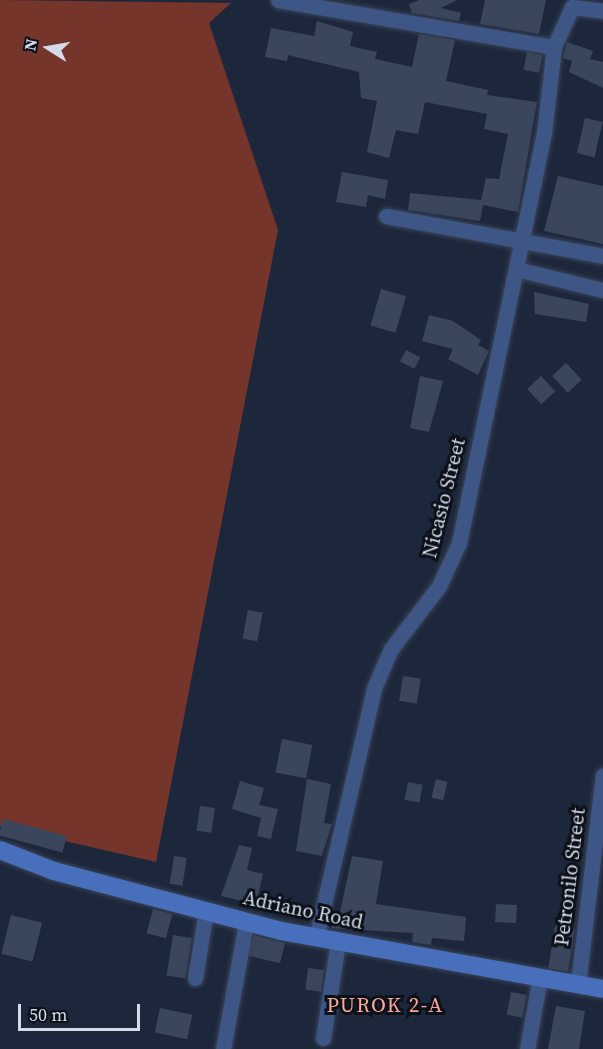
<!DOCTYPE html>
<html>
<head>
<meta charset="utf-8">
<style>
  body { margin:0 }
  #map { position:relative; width:603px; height:1049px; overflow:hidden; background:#1d273c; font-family:"Source Serif 4",serif }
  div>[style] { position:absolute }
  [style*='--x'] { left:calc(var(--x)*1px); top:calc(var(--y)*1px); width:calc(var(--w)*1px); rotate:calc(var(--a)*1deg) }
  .green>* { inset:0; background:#75352a }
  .building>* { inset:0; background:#3a465c; transform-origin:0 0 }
  .roads { filter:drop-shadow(0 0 2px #3a4458) drop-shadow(0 0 2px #3a4458) }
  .street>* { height:15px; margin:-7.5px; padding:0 7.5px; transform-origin:7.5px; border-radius:7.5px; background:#3d5686 }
  .secondary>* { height:18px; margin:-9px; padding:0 9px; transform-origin:9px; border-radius:9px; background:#486fbc }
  span { translate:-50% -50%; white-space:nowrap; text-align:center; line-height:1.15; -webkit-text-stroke:6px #0c1019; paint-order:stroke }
  .street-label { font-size:20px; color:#d3dbe8 }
  .neighbourhood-label { font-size:21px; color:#faa898; letter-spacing:1.5px }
  .north { position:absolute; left:18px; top:18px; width:60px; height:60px; -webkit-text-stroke:4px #0c1019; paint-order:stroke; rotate:281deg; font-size:16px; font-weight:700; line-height:24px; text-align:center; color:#d3dbe8 }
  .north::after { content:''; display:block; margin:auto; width:21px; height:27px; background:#d3dbe8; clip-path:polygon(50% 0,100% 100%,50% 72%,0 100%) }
  .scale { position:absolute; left:18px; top:1004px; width:122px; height:27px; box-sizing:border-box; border:3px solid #d3dbe8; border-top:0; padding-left:8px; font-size:18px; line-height:21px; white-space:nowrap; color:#d3dbe8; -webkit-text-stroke:4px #0c1019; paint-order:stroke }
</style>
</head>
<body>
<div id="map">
  <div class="green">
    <i style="clip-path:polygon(0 0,231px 3px,209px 23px,278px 230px,156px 862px,0 826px)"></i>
  </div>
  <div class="building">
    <i style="clip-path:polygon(419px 0,457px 0,441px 8px,461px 13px,459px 21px,412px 13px,409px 4px)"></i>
    <i style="clip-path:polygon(485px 0,546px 0,539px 34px,480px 24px)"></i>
    <i style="clip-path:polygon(317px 21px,353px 32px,350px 46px,377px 52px,375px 59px,412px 67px,419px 34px,455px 40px,446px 81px,488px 90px,487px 95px,537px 102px,518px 212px,483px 205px,480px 221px,408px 210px,410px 193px,481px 200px,486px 178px,499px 179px,508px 134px,484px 129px,487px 114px,425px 102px,418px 134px,396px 130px,389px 158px,367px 152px,377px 101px,361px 98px,359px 72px,288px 55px,287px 61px,265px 57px,271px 28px,314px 36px)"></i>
    <i style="clip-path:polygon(567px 42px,593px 51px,590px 59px,603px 62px,603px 88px,569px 72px,572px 61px,563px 58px)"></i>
    <i style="left:527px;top:52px;width:16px;height:18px;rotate:11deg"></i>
    <i style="left:585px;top:118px;width:18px;height:36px;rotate:13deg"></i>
    <i style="clip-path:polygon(342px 172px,388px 180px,385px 199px,368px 195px,366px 207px,336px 202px)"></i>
    <i style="clip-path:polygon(558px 176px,603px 186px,603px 244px,544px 231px)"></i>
    <i style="left:381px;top:289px;width:26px;height:38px;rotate:16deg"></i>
    <i style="clip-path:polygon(534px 292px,589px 304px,586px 322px,535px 314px)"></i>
    <i style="clip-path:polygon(429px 315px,453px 321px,481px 340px,478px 345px,489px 351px,478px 375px,448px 359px,453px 349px,422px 341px)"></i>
    <i style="left:406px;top:350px;width:16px;height:13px;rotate:27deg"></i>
    <i style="left:566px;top:363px;width:23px;height:19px;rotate:47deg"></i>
    <i style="clip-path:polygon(420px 376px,443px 381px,429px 432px,410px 428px)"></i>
    <i style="left:541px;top:376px;width:21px;height:19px;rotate:47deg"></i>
    <i style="left:248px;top:610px;width:15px;height:29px;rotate:11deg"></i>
    <i style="left:403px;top:676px;width:18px;height:25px;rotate:9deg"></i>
    <i style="left:282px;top:739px;width:31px;height:34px;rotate:11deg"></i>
    <i style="clip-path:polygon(307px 779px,331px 784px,324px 823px,332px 824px,322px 856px,296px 851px)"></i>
    <i style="left:436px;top:779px;width:12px;height:19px;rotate:14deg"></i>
    <i style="clip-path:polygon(240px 781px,264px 788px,259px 805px,278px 809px,271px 839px,257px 836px,261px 818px,232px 809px)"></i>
    <i style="left:408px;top:782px;width:15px;height:18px;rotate:11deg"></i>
    <i style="left:200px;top:806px;width:15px;height:25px;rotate:8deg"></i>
    <i style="left:3px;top:819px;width:66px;height:17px;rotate:15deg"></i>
    <i style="clip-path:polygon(239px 845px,252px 848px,247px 870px,263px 874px,256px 904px,221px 896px)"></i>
    <i style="left:174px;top:856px;width:13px;height:28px;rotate:9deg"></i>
    <i style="clip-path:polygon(352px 856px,383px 861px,376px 904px,466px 917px,464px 941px,432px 938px,431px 945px,412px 942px,413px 933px,328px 928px,331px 915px,339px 917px)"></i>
    <i style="left:496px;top:904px;width:21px;height:18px;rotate:3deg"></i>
    <i style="left:153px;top:909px;width:20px;height:25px;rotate:15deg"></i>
    <i style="left:11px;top:915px;width:32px;height:40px;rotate:14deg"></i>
    <i style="left:555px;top:926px;width:20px;height:43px;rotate:9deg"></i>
    <i style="left:173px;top:935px;width:19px;height:41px;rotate:9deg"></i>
    <i style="left:253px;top:935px;width:33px;height:21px;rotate:14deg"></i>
    <i style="left:308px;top:968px;width:16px;height:22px;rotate:7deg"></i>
    <i style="left:511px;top:992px;width:16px;height:23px;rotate:11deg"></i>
    <i style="clip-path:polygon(556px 1006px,585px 1011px,579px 1049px,548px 1049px)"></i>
    <i style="left:160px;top:1008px;width:33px;height:25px;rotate:12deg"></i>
  </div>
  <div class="roads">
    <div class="street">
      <i style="--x:278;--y:0;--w:280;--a:9.7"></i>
      <i style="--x:554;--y:47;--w:44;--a:-65.8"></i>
      <i style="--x:572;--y:7;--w:31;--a:7"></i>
      <i style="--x:386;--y:216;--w:221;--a:10.4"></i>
      <i style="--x:516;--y:269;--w:89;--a:13.6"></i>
      <i style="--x:316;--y:938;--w:257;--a:-76.9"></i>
      <i style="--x:374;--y:688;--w:43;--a:-66.4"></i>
      <i style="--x:391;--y:649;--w:79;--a:-52.7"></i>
      <i style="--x:439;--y:586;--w:47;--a:-65.1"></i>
      <i style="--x:459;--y:543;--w:419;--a:-78.3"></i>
      <i style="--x:544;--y:133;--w:87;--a:-83.4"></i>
      <i style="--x:195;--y:978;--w:68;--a:-80.7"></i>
      <i style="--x:578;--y:984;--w:210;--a:-83.2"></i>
      <i style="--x:323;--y:1038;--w:97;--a:-81.1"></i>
      <i style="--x:223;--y:1049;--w:129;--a:-79.7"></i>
      <i style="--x:527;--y:1049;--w:73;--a:-79.8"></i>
    </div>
    <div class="secondary">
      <i style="--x:0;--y:850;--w:58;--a:21.3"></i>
      <i style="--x:54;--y:871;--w:235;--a:14.8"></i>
      <i style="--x:281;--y:931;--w:327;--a:10.2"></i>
    </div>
  </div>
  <div class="street-label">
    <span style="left:444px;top:498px;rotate:-76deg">Nicasio Street</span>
    <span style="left:570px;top:877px;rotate:-83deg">Petronilo Street</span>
    <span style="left:303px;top:910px;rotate:12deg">Adriano Road</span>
  </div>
  <div class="neighbourhood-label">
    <span style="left:385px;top:1005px">PUROK 2-A</span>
  </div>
  <div class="north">N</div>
  <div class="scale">50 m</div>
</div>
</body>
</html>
